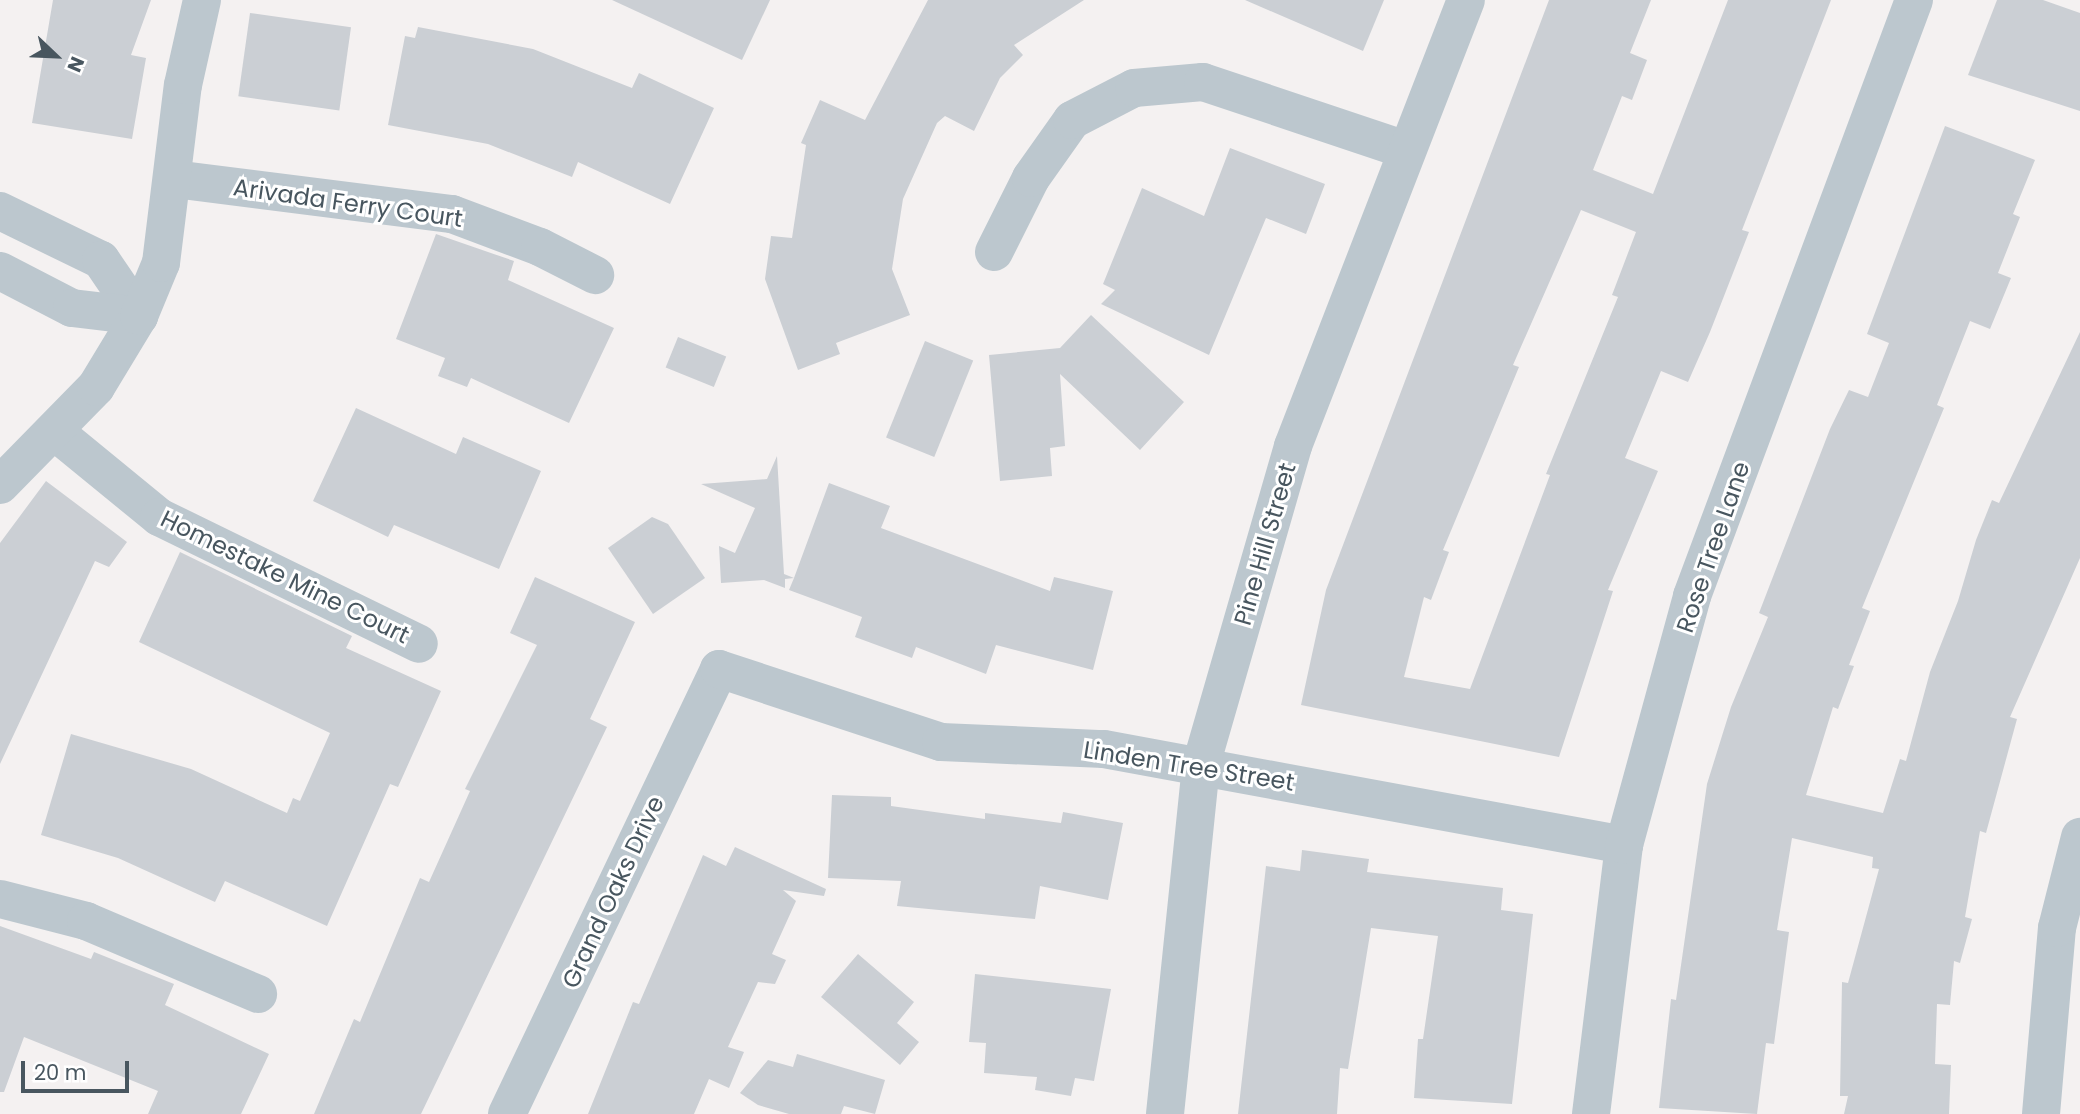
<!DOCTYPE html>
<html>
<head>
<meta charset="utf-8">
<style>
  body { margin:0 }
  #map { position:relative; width:2080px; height:1114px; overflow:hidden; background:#f4f1f1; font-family:Poppins,sans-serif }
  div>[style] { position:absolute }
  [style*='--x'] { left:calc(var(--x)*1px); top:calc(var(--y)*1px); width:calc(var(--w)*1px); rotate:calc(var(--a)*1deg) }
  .building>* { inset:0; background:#cbcfd4; transform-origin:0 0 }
  .minor>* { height:38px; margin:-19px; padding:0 19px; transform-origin:19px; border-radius:19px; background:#bcc7ce }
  span { translate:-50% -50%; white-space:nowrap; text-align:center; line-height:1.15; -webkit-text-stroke:6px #fff; paint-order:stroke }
  .street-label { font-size:24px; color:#48565f }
  .north { position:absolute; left:21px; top:21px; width:70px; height:70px; -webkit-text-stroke:5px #fff; paint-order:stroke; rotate:113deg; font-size:19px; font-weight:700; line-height:28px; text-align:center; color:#48565f }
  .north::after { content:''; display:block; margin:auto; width:24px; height:32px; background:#48565f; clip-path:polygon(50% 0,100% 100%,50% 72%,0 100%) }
  .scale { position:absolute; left:21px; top:1061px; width:108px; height:32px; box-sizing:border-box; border:4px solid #48565f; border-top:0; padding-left:9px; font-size:21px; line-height:24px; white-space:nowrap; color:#48565f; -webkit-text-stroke:5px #fff; paint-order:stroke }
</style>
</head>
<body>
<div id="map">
  <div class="building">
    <i style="clip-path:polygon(53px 0,151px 0,131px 55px,146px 58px,132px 139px,32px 123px)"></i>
    <i style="clip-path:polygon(612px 0,770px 0,742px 60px)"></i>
    <i style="clip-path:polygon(928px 0,1084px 0,1014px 45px,1023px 55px,1000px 78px,974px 131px,945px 116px,937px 123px,903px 199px,892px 269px,910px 315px,836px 343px,840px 354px,798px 370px,765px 279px,771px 236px,792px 238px,806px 145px,801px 143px,820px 100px,865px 120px)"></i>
    <i style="clip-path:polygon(1245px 0,1384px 0,1363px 51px)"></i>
    <i style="clip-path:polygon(evenodd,1549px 0,1651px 0,1630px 53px,1647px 60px,1632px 100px,1622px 96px,1593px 170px,1653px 194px,1728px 0,1831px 0,1742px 230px,1749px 232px,1710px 332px,1688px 382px,1661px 371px,1625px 458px,1658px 471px,1608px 590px,1613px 591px,1559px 757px,1301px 705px,1326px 590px,1549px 0,1581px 210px,1636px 232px,1612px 295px,1618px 297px,1546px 474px,1550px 475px,1470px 689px,1404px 677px,1424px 597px,1431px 600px,1449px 552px,1443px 550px,1519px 367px,1513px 365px,1581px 210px)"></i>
    <i style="clip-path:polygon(1997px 0,2043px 0,2080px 13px,2080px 111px,1968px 75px)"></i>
    <i style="left:250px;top:13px;width:102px;height:84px;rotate:8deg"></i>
    <i style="clip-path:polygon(418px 27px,533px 49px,632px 88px,639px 73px,714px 108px,670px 204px,578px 162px,572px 177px,488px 144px,388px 125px,405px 36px,415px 38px)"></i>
    <i style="clip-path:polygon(1945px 126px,2035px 160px,2013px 214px,2020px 217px,1998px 273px,2011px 278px,1990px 329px,1970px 321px,1937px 405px,1944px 408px,1862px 608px,1870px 611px,1849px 665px,1854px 666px,1838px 709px,1833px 707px,1806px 795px,1883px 813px,1900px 759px,1906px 761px,1930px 672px,1958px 601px,1976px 540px,1992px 500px,1999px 503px,2080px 332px,2080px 558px,2010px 717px,2017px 719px,1986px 833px,1980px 831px,1965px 917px,1972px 919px,1960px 963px,1954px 961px,1950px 1005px,1937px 1004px,1935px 1064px,1951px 1065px,1949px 1114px,1844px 1114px,1848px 1096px,1840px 1096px,1842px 982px,1848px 983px,1879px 869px,1872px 868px,1873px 857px,1792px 838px,1777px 930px,1789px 932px,1774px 1044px,1766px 1043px,1757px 1114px,1659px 1108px,1671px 999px,1676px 1000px,1707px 784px,1731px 707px,1768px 617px,1759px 613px,1830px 429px,1849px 390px,1868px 397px,1889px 343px,1867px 334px)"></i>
    <i style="clip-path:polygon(1230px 148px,1325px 184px,1306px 234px,1266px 218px,1209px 355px,1101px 304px,1115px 290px,1103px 284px,1142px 188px,1204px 216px)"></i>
    <i style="clip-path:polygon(436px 234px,514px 261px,508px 280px,614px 328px,569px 423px,471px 378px,467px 387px,438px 376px,445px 358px,396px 339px)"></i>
    <i style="clip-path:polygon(1091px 315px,1184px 402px,1140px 450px,1060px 374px,1065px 446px,1050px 448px,1052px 476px,1000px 481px,989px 355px,1060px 348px)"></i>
    <i style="left:678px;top:337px;width:52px;height:33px;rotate:22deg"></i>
    <i style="left:925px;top:341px;width:52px;height:104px;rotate:22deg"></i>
    <i style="clip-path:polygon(356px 408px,456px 454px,463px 437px,541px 471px,499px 569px,394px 525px,388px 537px,313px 501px)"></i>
    <i style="clip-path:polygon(777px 456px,784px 574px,794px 578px,829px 483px,890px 506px,881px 528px,1050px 591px,1054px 577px,1113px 591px,1093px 670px,996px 645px,986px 674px,916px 647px,912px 658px,855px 637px,862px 617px,789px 590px,794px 578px,785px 579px,785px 588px,764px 580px,721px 583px,719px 546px,735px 553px,755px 508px,701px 484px,767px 479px)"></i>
    <i style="clip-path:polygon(46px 481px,127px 542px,109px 567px,95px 561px,0 764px,0 543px)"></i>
    <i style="clip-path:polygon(652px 517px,668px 524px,705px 578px,653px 614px,608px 548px)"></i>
    <i style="clip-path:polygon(180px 552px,352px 636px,346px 648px,441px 691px,398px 787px,390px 784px,327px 926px,225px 881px,215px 902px,118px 858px,41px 835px,71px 734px,191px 769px,287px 813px,293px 798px,300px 801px,330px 733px,139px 642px)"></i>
    <i style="clip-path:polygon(535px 577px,635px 622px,590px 719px,607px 727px,421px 1114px,314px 1114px,354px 1019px,360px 1022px,420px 878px,429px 882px,470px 791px,465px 789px,537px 645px,510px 633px)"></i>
    <i style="clip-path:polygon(832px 795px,891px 797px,891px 806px,985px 819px,985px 813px,1061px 823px,1063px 812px,1123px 823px,1108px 900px,1040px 886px,1035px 919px,897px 906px,901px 881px,828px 878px)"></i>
    <i style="clip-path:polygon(735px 847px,826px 889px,824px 896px,783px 890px,796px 901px,772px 954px,786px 960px,775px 984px,758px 982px,728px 1047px,744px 1052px,729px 1088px,709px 1079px,694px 1114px,588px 1114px,633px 1002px,639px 1004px,703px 855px,726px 866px)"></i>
    <i style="clip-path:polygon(1302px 850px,1369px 859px,1367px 872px,1503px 888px,1501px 910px,1533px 914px,1512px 1104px,1414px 1098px,1418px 1039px,1423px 1039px,1438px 936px,1371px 928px,1348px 1069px,1340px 1068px,1337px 1114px,1238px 1114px,1266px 866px,1300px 871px)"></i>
    <i style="clip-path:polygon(0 926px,91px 959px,94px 952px,174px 984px,165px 1005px,269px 1054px,241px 1114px,148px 1114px,158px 1091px,24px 1037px,4px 1092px,0 1092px)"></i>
    <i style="clip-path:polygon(858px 954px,914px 1002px,897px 1023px,919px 1042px,900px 1065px,821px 997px)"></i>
    <i style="clip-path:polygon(975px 974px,1111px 989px,1094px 1081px,1075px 1078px,1071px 1096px,1035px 1090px,1037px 1077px,984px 1073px,986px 1043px,969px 1042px)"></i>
    <i style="clip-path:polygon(797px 1054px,885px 1080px,875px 1114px,844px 1106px,841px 1114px,789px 1114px,758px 1105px,740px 1093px,768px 1060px,793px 1067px)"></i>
  </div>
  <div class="minor">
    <i style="--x:174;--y:179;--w:280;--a:7.2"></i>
    <i style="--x:452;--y:214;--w:94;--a:20.6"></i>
    <i style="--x:540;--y:247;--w:62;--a:27"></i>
    <i style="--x:0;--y:211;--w:112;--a:25.9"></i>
    <i style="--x:101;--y:260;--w:68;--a:55.8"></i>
    <i style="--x:994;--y:252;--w:83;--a:-63.4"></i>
    <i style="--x:1031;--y:178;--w:71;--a:-54.7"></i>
    <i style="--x:1072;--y:120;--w:70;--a:-27.3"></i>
    <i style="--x:1134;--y:88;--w:69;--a:-5"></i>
    <i style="--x:1203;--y:82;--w:214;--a:18.5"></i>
    <i style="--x:0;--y:271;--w:81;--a:27.2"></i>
    <i style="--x:72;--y:308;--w:67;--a:6.8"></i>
    <i style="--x:54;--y:431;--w:136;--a:39.3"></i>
    <i style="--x:159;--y:517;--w:289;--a:26"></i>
    <i style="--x:0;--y:485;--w:137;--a:-45.6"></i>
    <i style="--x:96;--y:387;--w:83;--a:-58.8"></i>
    <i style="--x:139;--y:316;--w:57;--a:-67.5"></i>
    <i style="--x:161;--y:263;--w:179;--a:-83"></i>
    <i style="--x:183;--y:85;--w:87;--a:-77.4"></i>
    <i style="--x:0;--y:899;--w:89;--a:14.3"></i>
    <i style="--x:86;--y:921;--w:187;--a:23"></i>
    <i style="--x:507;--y:1114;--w:493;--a:-64.5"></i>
    <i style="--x:719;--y:669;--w:234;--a:18.2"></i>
    <i style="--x:941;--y:742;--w:163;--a:2.5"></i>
    <i style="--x:1104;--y:749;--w:529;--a:10.46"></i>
    <i style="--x:1165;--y:1114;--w:351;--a:-84.1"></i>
    <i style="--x:1201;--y:765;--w:332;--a:-73.9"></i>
    <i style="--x:1293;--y:446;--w:478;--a:-68.8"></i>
    <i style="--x:1591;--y:1114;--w:271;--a:-83"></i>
    <i style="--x:1624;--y:845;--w:258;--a:-74.7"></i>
    <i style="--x:1692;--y:596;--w:636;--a:-69.57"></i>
    <i style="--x:2041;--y:1114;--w:187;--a:-85.1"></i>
    <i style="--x:2057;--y:928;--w:94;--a:-75.8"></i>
  </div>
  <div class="street-label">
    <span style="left:348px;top:203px;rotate:8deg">Arivada Ferry Court</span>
    <span style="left:1265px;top:544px;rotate:-74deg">Pine Hill Street</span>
    <span style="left:1713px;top:547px;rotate:-71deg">Rose Tree Lane</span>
    <span style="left:285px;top:577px;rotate:26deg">Homestake Mine Court</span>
    <span style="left:1189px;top:766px;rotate:9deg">Linden Tree Street</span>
    <span style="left:613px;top:892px;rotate:-65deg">Grand Oaks Drive</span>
  </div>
  <div class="north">N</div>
  <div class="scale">20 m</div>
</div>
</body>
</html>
